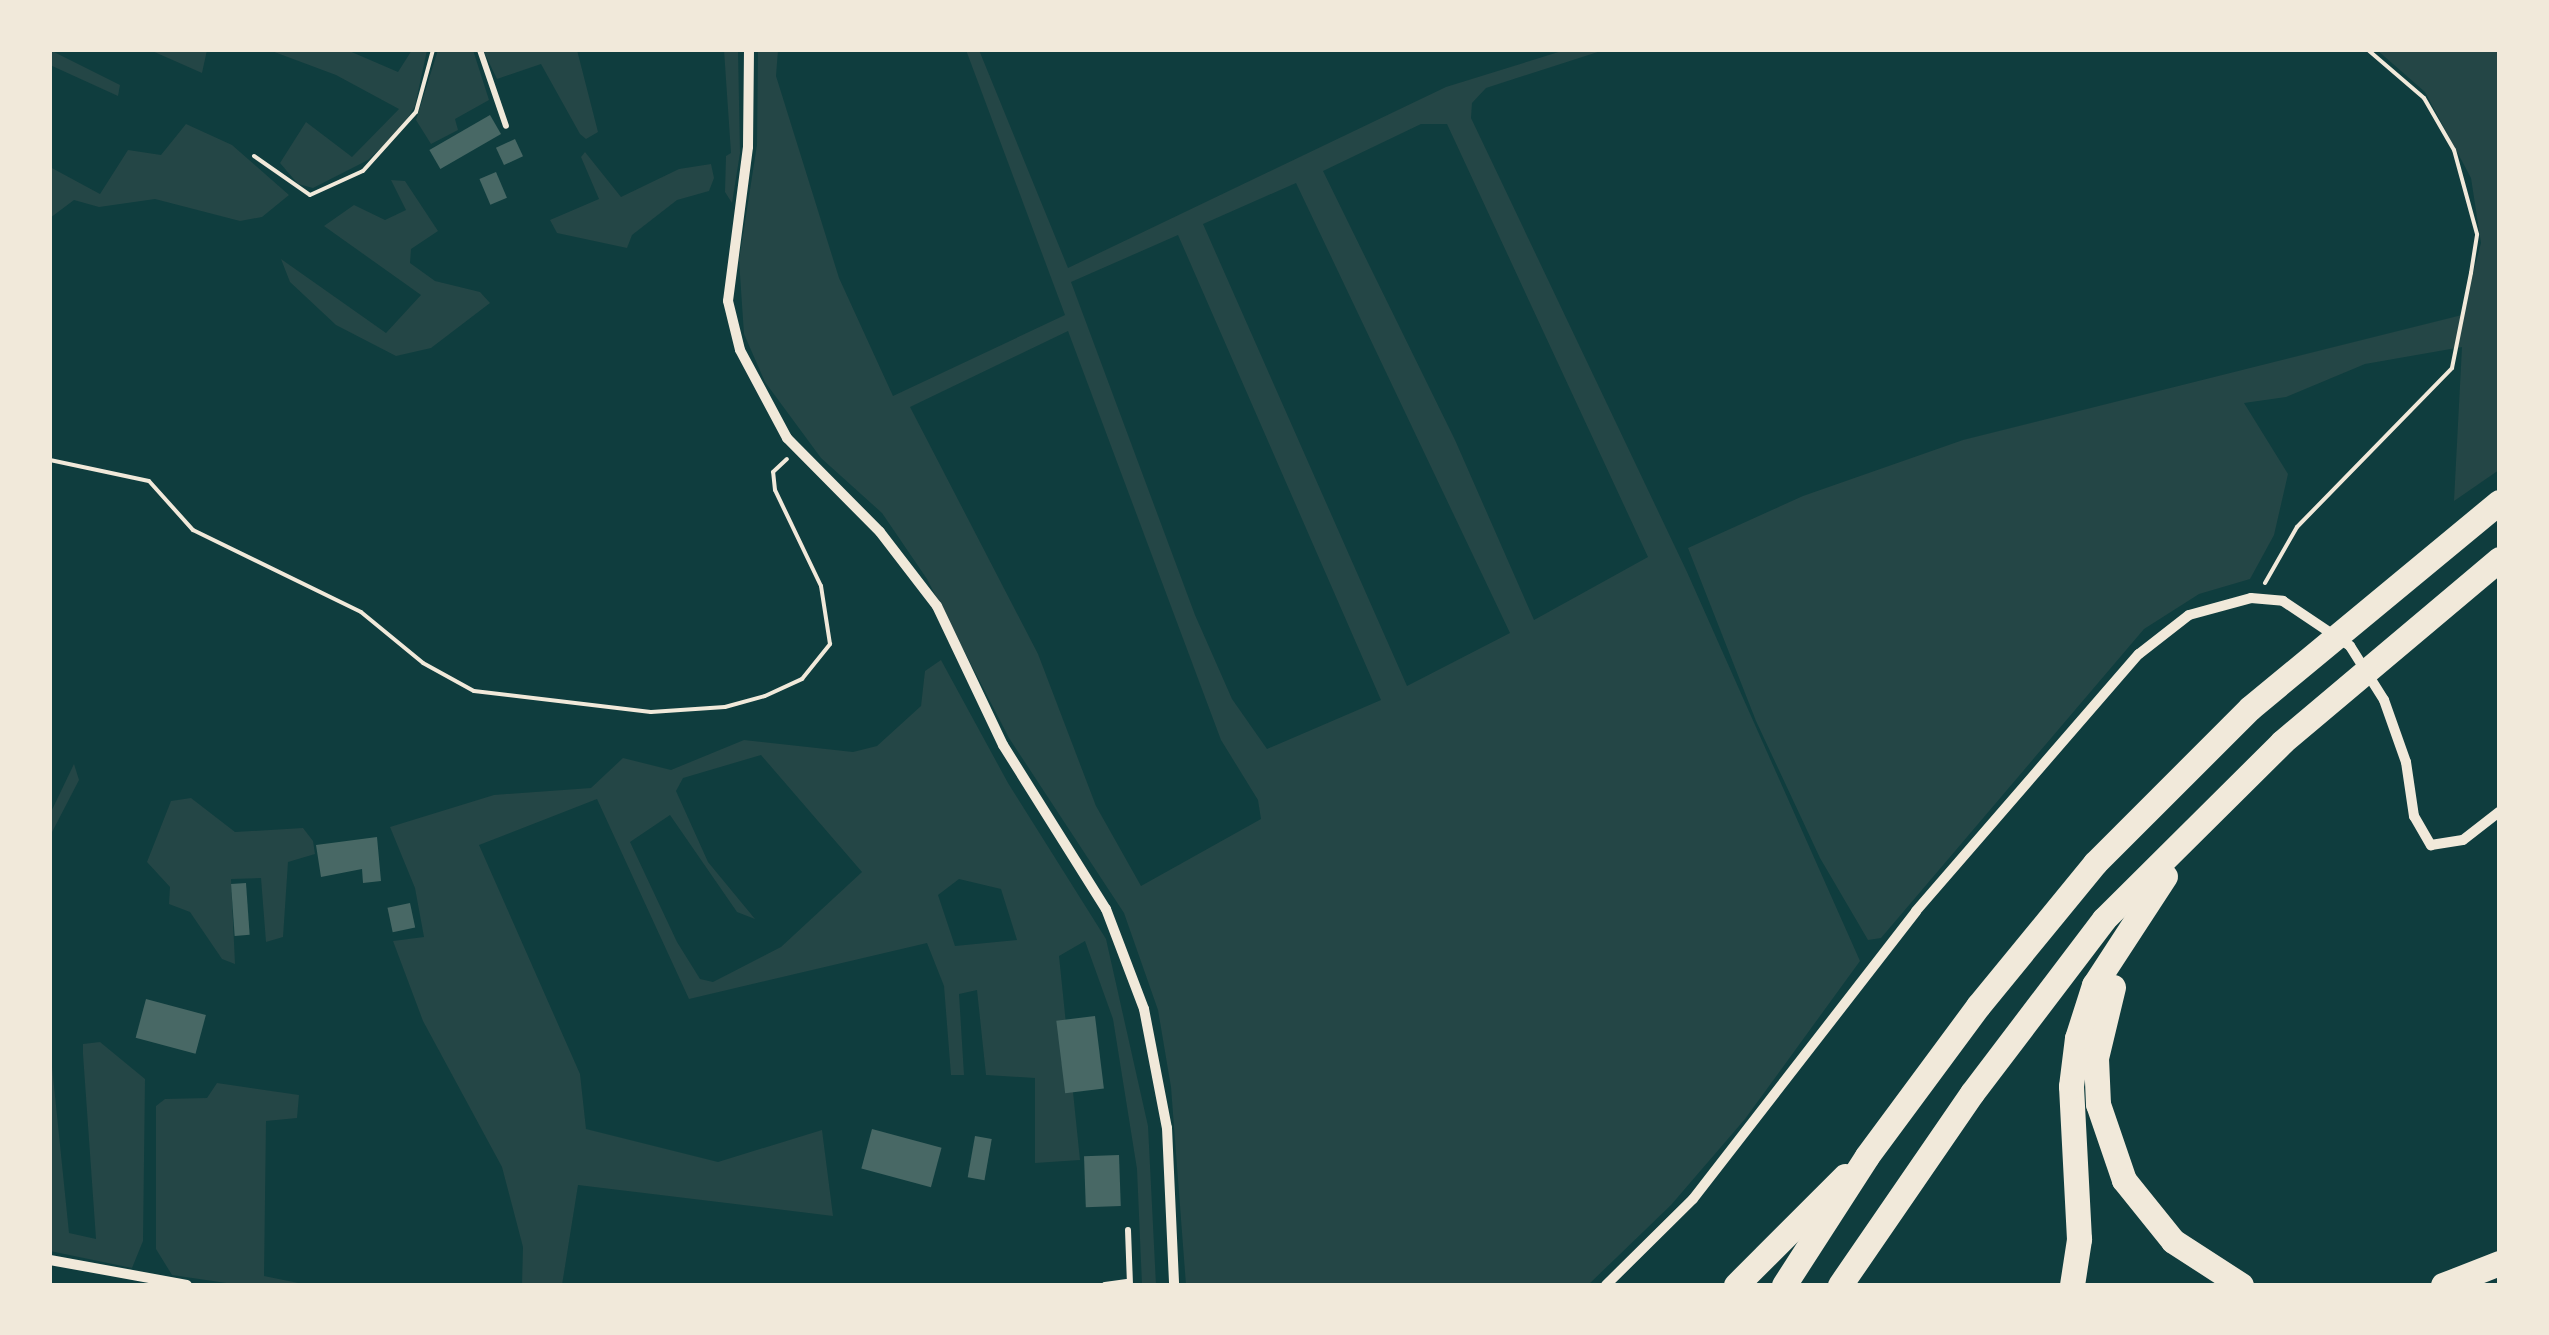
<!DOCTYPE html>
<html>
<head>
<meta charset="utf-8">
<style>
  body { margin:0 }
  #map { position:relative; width:2549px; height:1335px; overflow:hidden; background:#0f3d3e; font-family:Jost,sans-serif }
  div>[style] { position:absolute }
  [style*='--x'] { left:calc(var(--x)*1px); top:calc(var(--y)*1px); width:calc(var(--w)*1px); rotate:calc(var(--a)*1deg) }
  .green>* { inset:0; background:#244646 }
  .building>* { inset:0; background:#486865; transform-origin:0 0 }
  .path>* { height:4px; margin:-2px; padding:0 2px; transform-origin:2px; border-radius:2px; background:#f1e9da }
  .service>* { height:6px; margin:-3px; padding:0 3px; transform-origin:3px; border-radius:3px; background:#f1e9da }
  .minor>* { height:10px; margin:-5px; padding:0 5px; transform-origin:5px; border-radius:5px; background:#f1e9da }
  .motorway>* { height:25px; margin:-12.5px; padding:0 12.5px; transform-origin:12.5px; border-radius:12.5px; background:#f1e9da }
  span { translate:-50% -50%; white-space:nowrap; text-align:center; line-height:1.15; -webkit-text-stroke:8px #f1e9da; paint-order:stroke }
  .frame { position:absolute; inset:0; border:52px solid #f1e9da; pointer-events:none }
</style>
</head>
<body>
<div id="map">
  <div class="green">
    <i style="clip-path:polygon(50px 50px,120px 85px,118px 96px,50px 65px)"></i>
    <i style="clip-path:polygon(150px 50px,207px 50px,202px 73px)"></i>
    <i style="clip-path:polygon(269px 50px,347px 50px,398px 72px,412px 50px,427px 50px,415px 106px,402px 128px,368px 160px,313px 188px,298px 184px,280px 163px,306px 122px,352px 157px,399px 109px,336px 75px)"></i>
    <i style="clip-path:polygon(438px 50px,473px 50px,489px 100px,455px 119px,458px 130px,431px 144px,416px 120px)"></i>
    <i style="clip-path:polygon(483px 50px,577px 50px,598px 132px,586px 139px,580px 134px,541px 64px,497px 79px)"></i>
    <i style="clip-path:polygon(724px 50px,738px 50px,740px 153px,732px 203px,725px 192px,726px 156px,731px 153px)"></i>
    <i style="clip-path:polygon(evenodd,758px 50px,778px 50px,776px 76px,839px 278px,893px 396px,1065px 315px,966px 50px,979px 50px,1068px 268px,1446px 87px,1565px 50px,1604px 50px,1486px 88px,1472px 103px,1471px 118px,1687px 572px,1860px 961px,1745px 1119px,1671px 1205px,1588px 1285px,1186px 1285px,1171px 1087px,1158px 1010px,1124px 913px,1009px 738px,927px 579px,882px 513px,821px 458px,765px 382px,744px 334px,739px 260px,757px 145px,758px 50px,1421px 124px,1447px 124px,1648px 557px,1534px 620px,1455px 440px,1323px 171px,1421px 124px,758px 50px,1296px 183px,1510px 633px,1407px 686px,1203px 224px,1296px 183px,758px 50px,1178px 235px,1381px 700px,1267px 749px,1232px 699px,1195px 615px,1071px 282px,1178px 235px,758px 50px,1068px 331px,1221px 740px,1258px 800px,1261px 819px,1141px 886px,1096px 806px,1038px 654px,910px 407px,1068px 331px)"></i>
    <i style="clip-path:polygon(2377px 50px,2499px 50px,2499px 470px,2454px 501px,2462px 347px,2365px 364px,2286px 397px,2244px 403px,2288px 474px,2274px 535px,2250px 579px,2199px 594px,2144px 629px,1881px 938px,1868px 940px,1820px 858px,1756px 721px,1688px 548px,1803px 496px,1963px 440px,2462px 315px,2481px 243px,2471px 178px,2425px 92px)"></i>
    <i style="clip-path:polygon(186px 124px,232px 145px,289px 195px,262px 217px,240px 221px,155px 199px,99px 207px,74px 200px,50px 218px,50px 167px,100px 194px,128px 150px,161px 155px)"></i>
    <i style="clip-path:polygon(585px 152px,621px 197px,679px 169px,711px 164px,714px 178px,709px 191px,677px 200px,632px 235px,627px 248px,557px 233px,550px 220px,599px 199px,581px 157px)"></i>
    <i style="clip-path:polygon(391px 180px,405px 181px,438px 231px,411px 249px,410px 263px,435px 281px,480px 292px,490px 303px,431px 348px,396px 356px,336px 325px,290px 282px,281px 259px,386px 333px,421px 295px,324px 226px,354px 205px,385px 220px,406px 210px)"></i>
    <i style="clip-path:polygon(evenodd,941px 660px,1008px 783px,1106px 939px,1148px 1126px,1156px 1285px,1142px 1285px,1137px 1169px,1113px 1019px,1085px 941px,1059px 956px,1080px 1160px,1035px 1163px,1035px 1078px,986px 1075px,977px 990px,959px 994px,964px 1075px,951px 1075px,944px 986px,927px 943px,689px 999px,597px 799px,479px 845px,580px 1074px,586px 1129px,718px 1162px,822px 1130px,833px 1216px,578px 1185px,562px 1285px,522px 1285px,523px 1247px,502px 1167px,423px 1021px,393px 941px,424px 937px,415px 888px,390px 827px,494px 795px,591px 788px,623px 758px,671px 770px,744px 740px,853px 752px,877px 746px,921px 706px,925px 671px,941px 660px,761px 755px,862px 872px,781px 947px,713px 982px,700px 979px,677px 942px,630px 842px,670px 815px,737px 912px,755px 919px,708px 862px,676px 791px,683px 778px,761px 755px,941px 660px,959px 879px,1001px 889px,1017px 940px,955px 946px,938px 895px,959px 879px)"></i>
    <i style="clip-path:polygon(74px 764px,79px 780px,50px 836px,50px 814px)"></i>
    <i style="clip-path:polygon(191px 798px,235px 832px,303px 828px,313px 841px,315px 854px,288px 862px,283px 937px,266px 942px,261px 878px,231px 879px,235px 964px,222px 959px,190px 912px,169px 904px,170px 887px,147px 862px,171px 801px)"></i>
    <i style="clip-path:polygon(100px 1042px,145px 1079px,143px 1241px,132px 1268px,50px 1251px,50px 1047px,69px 1233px,96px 1239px,83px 1054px,83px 1044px)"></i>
    <i style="clip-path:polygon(217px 1083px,299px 1095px,297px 1118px,266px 1121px,264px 1276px,308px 1285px,240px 1285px,172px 1275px,156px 1249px,156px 1106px,165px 1099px,207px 1098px)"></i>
  </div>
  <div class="building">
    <i style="left:490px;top:115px;width:22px;height:70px;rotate:60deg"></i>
    <i style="left:515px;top:139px;width:19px;height:21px;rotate:65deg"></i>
    <i style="left:496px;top:172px;width:28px;height:18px;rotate:67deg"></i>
    <i style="clip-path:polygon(377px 837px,381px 881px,363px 883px,362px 869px,321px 877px,316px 845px)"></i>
    <i style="left:246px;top:883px;width:52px;height:15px;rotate:86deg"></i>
    <i style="left:410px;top:903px;width:25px;height:23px;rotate:78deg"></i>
    <i style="left:146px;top:999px;width:62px;height:40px;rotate:15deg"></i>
    <i style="left:1095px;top:1016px;width:73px;height:39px;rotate:83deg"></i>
    <i style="left:872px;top:1129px;width:72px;height:41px;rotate:15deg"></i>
    <i style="left:975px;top:1136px;width:17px;height:42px;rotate:10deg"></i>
    <i style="left:1119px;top:1155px;width:51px;height:35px;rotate:88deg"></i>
  </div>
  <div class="path">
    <i style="--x:254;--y:156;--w:68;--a:34.9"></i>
    <i style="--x:310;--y:195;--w:58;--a:-24.4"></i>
    <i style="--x:363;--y:171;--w:79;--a:-48.1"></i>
    <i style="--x:416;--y:112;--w:64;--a:-74.7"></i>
    <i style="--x:50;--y:460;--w:101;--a:12"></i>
    <i style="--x:149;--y:481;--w:66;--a:48.1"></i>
    <i style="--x:193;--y:530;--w:187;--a:26"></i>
    <i style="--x:361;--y:612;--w:80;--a:39.4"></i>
    <i style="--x:423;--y:663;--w:58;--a:28.8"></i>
    <i style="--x:474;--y:691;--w:178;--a:6.8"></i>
    <i style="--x:651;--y:712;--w:74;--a:-3.9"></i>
    <i style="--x:725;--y:707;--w:41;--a:-15.4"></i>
    <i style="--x:765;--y:696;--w:41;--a:-24.7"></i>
    <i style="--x:802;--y:679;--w:45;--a:-51.3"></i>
    <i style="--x:830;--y:644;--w:59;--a:-98.8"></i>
    <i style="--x:821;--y:586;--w:106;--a:-115.6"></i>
    <i style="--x:775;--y:490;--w:18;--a:-96"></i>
    <i style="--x:773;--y:472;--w:19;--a:-43"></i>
    <i style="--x:2265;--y:583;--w:64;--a:-60.3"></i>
    <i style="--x:2297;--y:527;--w:222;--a:-45.7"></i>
    <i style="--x:2452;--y:368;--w:97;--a:-78.7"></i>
    <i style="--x:2471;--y:273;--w:39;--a:-81"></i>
    <i style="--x:2477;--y:234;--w:87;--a:-105.3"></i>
    <i style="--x:2454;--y:150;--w:60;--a:-120"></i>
    <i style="--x:2424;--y:98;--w:74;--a:-139.4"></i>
  </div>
  <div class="service">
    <i style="--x:480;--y:50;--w:80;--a:71.1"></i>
    <i style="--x:1128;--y:1230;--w:55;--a:87.9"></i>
    <i style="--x:1105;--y:1285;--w:22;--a:-8"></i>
  </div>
  <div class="minor">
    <i style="--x:749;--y:50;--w:97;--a:90.6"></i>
    <i style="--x:748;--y:147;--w:155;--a:97.4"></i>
    <i style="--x:728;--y:301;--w:50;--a:76.2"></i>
    <i style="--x:740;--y:350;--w:100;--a:61.9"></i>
    <i style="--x:787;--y:438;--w:132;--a:45.3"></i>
    <i style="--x:880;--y:532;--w:93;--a:52.4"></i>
    <i style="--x:937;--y:606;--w:154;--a:64.6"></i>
    <i style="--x:1003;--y:745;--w:194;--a:57.9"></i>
    <i style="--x:1106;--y:909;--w:107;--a:69.2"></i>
    <i style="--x:1144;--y:1009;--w:121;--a:79.1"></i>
    <i style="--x:1167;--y:1128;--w:157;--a:87.4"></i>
    <i style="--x:50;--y:1260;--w:139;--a:10.3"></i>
    <i style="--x:1606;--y:1285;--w:122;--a:-44.7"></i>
    <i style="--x:1693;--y:1199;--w:364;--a:-52.2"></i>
    <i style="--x:1916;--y:911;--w:340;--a:-49.1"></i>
    <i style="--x:2139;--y:654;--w:63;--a:-38"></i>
    <i style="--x:2189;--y:615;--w:64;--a:-15.3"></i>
    <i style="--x:2251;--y:598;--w:32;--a:5"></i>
    <i style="--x:2283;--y:601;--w:81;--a:33.9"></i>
    <i style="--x:2350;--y:646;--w:64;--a:57.8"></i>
    <i style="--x:2384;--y:700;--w:66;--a:70.5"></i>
    <i style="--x:2406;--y:762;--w:55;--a:81.6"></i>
    <i style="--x:2414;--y:816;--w:34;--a:60"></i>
    <i style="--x:2431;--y:845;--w:32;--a:-9"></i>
    <i style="--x:2463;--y:840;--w:46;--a:-37.9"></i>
  </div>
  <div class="motorway">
    <i style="--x:2113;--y:987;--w:73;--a:103.5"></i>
    <i style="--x:2096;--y:1058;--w:46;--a:87.5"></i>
    <i style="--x:2098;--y:1104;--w:80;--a:71.1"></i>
    <i style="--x:2124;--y:1180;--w:78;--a:51.2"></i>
    <i style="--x:2173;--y:1241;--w:81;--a:32.9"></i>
    <i style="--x:1736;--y:1285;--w:154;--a:-45"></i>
    <i style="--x:1784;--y:1285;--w:153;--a:-57.2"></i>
    <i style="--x:1867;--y:1156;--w:187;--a:-53.5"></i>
    <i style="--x:1978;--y:1006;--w:185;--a:-50.7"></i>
    <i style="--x:2095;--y:863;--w:219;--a:-45"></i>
    <i style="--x:2250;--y:708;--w:323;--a:-39.6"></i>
    <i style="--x:1840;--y:1285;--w:233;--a:-55.5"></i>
    <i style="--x:1972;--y:1093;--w:218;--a:-52.8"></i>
    <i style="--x:2104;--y:919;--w:251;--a:-44.8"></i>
    <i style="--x:2282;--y:742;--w:284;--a:-40.1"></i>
    <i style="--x:2072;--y:1285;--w:47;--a:-81.3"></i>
    <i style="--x:2079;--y:1239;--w:153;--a:-93"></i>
    <i style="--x:2071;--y:1086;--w:48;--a:-82.9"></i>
    <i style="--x:2077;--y:1038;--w:56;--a:-72.2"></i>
    <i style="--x:2094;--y:985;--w:130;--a:-56.9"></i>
    <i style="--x:2443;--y:1285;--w:60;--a:-21.4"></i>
  </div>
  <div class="frame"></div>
</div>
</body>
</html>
